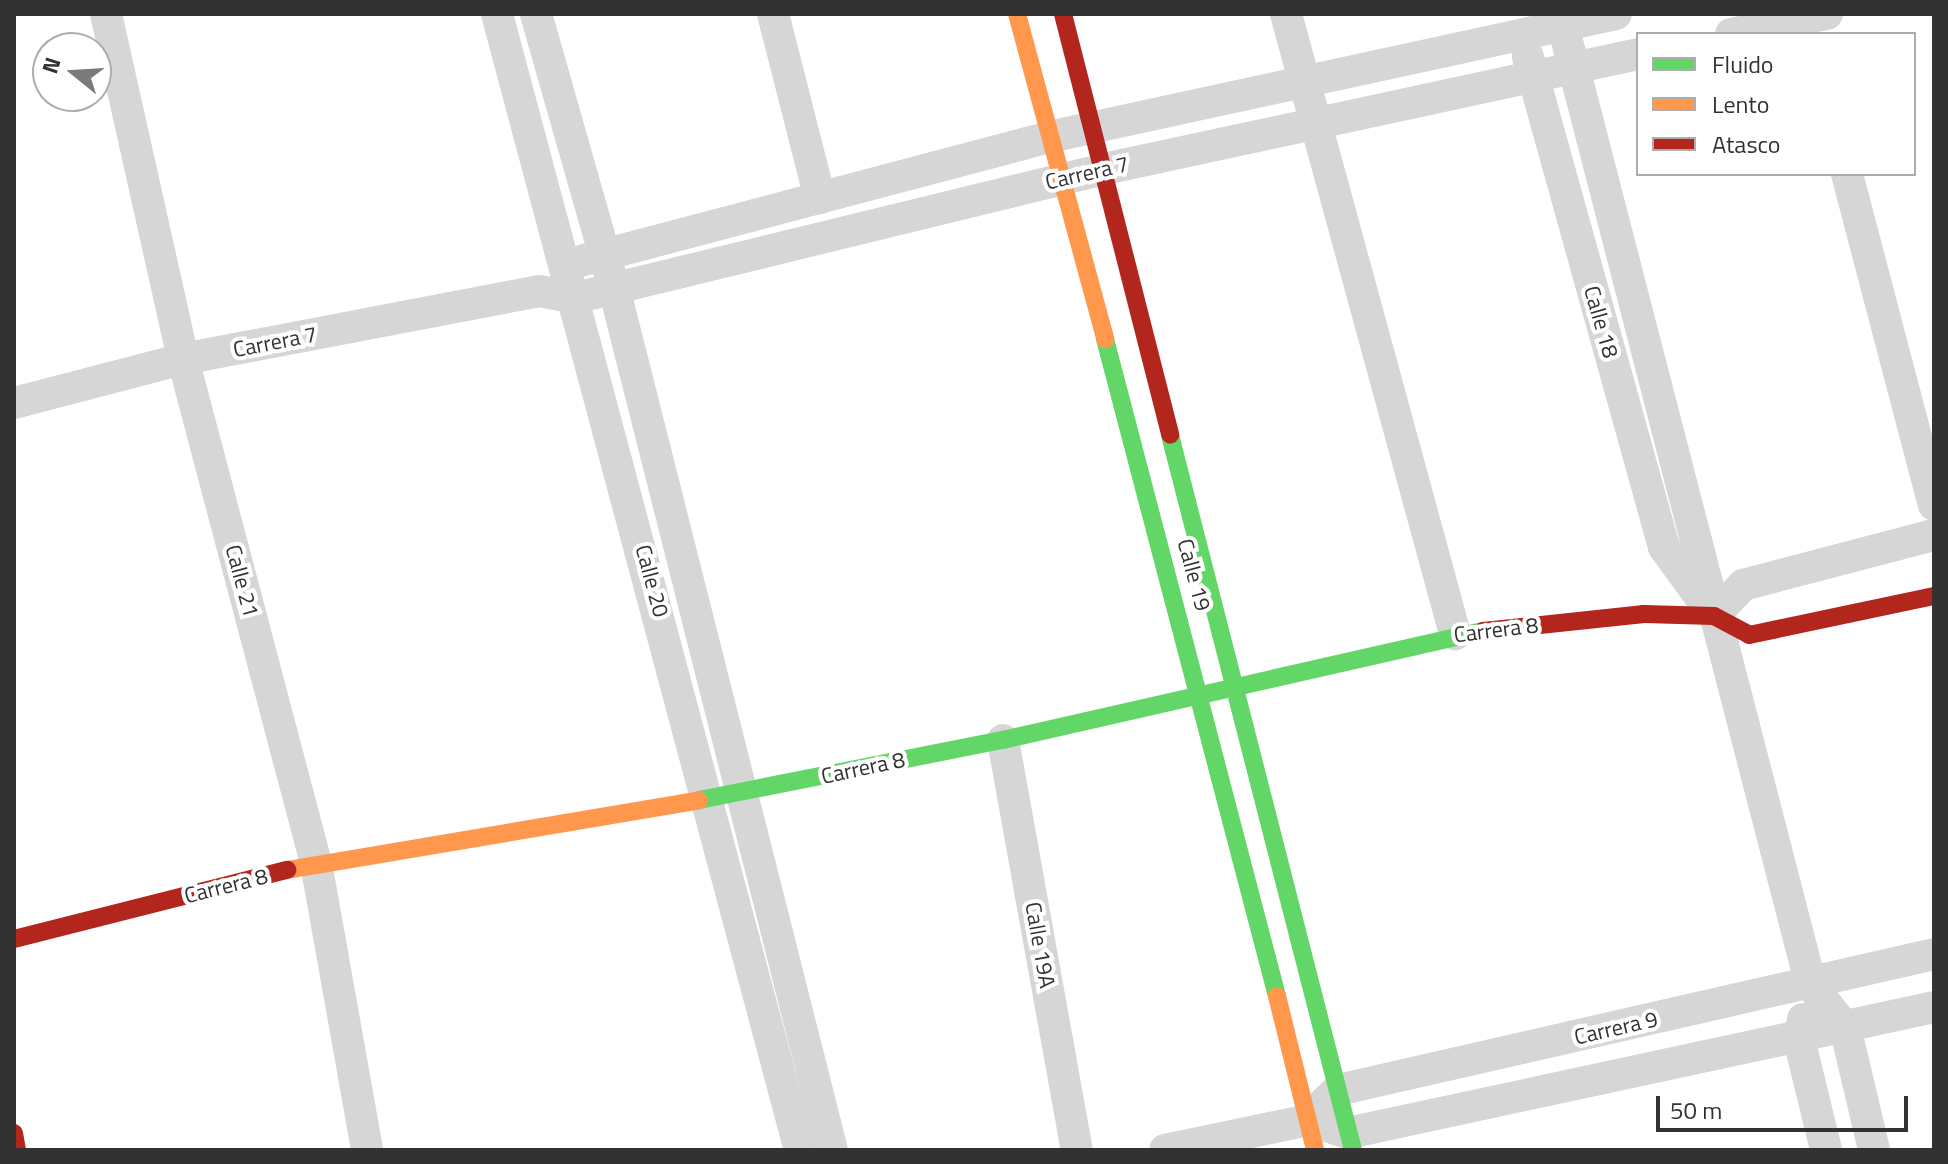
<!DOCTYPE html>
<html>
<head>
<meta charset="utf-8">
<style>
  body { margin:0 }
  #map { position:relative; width:1948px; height:1164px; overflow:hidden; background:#fff; font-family:"Titillium Web",sans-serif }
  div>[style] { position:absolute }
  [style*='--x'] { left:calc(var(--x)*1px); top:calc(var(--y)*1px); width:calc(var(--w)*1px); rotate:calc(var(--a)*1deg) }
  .street>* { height:32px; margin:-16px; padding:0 16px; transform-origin:16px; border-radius:16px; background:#d6d6d6 }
  .fast>* { height:18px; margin:-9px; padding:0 9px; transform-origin:9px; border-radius:9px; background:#63d668 }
  .slow>* { height:18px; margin:-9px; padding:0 9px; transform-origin:9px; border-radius:9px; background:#ff974d }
  .jam>* { height:18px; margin:-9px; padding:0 9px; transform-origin:9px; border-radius:9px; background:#b3261e }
  span { translate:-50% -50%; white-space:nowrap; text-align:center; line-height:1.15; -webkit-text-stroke:8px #fff; paint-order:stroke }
  .street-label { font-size:22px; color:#323232 }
  .frame { position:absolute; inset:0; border:16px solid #323232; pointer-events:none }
  .legend { position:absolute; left:1636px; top:32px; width:280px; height:144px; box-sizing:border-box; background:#fff; border:2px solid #adadad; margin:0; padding:10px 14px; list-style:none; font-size:24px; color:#323232 }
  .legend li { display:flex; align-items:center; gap:16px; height:40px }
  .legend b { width:40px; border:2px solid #adadad }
  .north { position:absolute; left:32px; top:32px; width:80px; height:80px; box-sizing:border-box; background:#fff; border:2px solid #adadad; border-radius:50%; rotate:288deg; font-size:22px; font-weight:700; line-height:32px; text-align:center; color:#323232 }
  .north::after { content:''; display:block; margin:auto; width:28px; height:36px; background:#7a7a7a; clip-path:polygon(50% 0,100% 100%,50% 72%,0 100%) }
  .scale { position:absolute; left:1656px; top:1096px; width:252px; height:36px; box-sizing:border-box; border:4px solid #323232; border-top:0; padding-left:10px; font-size:24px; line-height:28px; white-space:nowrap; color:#323232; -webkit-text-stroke:6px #fff; paint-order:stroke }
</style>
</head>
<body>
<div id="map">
  <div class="street">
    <i style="--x:106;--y:14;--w:353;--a:77.4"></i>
    <i style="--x:183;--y:359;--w:521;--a:75.22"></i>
    <i style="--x:316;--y:863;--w:291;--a:79.9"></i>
    <i style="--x:497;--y:14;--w:1176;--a:75.07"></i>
    <i style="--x:536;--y:14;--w:285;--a:74.1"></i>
    <i style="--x:614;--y:288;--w:889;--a:75.81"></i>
    <i style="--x:773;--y:14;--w:190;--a:75.7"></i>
    <i style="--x:1286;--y:14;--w:643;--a:74.75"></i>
    <i style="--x:1560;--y:14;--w:1003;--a:75.51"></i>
    <i style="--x:1811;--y:985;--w:54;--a:51"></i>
    <i style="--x:1845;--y:1027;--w:126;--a:76.7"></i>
    <i style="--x:1731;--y:34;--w:98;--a:-11.8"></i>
    <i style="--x:1528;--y:57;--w:509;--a:74.49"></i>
    <i style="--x:1664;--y:547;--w:85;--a:54.1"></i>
    <i style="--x:1714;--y:616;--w:42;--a:-46.9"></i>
    <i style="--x:1743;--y:585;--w:197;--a:-14.7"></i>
    <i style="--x:1847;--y:174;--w:342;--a:75.3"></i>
    <i style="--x:584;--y:260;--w:481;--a:-14.8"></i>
    <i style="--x:1049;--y:137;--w:580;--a:-12.24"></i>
    <i style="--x:14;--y:403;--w:175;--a:-14.6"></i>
    <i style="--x:183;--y:359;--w:362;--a:-10.8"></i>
    <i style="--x:539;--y:291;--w:37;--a:11"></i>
    <i style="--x:575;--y:298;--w:545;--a:-13.7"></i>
    <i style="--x:1104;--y:169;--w:546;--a:-12.15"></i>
    <i style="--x:1003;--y:740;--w:417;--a:79.8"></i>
    <i style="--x:1803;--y:1019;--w:20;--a:101"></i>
    <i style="--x:1799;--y:1039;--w:114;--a:76.3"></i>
    <i style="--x:1324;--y:1103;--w:19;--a:-43"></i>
    <i style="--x:1338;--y:1090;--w:611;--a:-12.85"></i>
    <i style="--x:1165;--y:1150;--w:146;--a:-11.8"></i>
    <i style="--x:1308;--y:1120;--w:42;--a:18"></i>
    <i style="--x:1348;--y:1133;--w:599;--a:-12.13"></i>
  </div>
  <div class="fast">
    <i style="--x:1105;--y:339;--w:679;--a:75.33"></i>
    <i style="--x:1170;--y:435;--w:738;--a:75.64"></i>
    <i style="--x:699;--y:800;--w:310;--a:-11.2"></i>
    <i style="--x:1003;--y:740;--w:492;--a:-12.8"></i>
  </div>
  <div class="slow">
    <i style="--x:1017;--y:14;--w:337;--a:74.8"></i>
    <i style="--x:287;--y:870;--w:418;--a:-9.6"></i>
    <i style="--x:1277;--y:996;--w:159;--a:76.1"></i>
  </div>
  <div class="jam">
    <i style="--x:1063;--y:14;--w:434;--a:75.7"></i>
    <i style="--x:1483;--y:631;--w:162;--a:-6"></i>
    <i style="--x:1644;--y:614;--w:70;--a:1.6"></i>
    <i style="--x:1714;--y:616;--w:40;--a:28"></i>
    <i style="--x:1749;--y:635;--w:189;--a:-11.9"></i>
    <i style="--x:14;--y:939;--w:282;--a:-14.2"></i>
    <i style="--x:14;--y:1133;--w:17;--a:80"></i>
  </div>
  <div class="street-label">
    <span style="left:1087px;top:173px;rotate:-13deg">Carrera 7</span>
    <span style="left:1601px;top:322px;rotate:74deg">Calle 18</span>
    <span style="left:275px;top:342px;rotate:-11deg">Carrera 7</span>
    <span style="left:1194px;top:575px;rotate:75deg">Calle 19</span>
    <span style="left:242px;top:581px;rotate:75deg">Calle 21</span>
    <span style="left:652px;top:581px;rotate:75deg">Calle 20</span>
    <span style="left:1496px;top:630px;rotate:-7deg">Carrera 8</span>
    <span style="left:863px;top:768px;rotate:-12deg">Carrera 8</span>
    <span style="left:226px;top:886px;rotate:-14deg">Carrera 8</span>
    <span style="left:1040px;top:945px;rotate:80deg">Calle 19A</span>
    <span style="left:1616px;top:1028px;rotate:-13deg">Carrera 9</span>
  </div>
  <div class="frame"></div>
  <ul class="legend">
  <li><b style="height:10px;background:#63d668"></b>Fluido</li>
  <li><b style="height:10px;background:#ff974d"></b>Lento</li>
  <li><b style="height:10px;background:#b3261e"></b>Atasco</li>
  </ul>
  <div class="north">N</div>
  <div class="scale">50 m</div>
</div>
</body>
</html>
